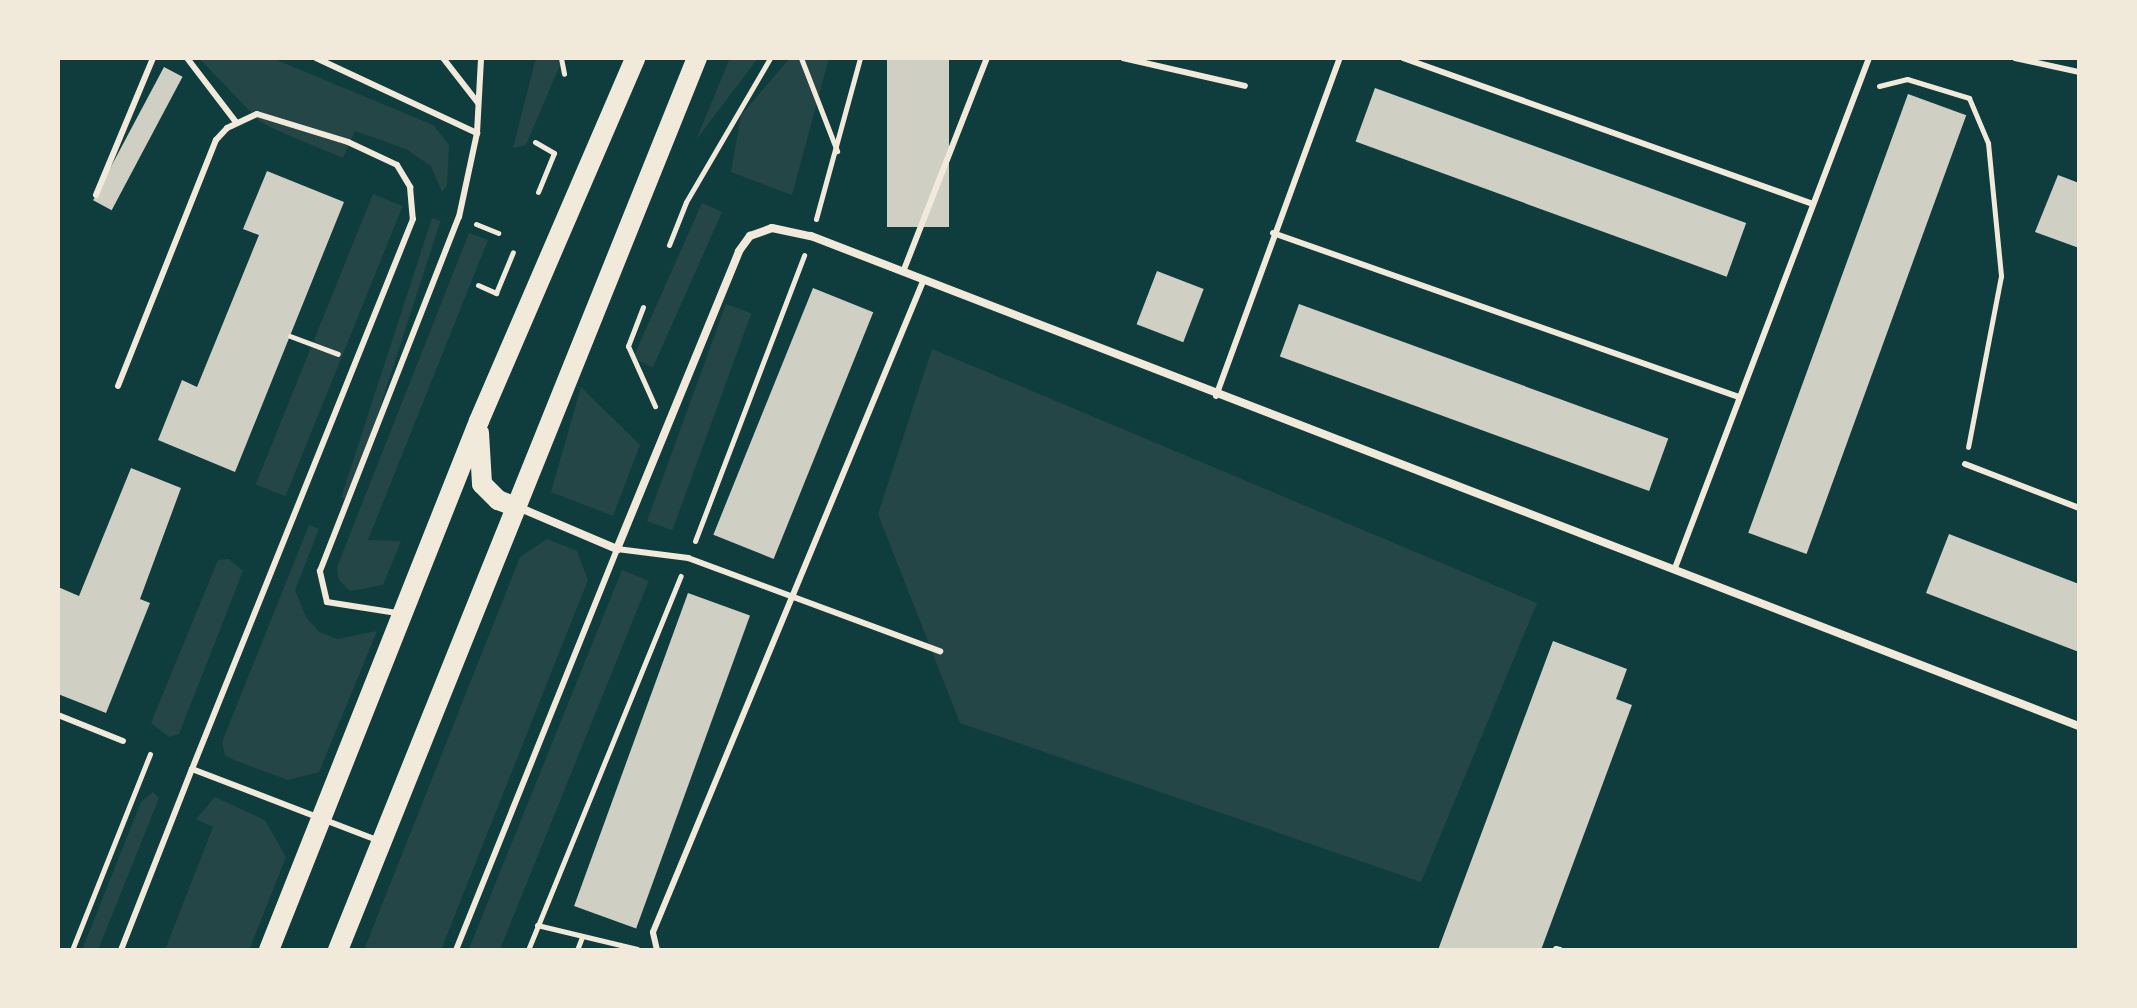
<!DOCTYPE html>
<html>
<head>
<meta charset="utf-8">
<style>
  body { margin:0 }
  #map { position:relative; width:2137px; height:1008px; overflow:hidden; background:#0f3d3e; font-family:Roboto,sans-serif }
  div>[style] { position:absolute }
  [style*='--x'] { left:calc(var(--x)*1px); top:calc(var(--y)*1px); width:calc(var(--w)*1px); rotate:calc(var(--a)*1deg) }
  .green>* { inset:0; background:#244646; transform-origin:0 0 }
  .building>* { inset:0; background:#cfcfc3; transform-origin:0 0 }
  .path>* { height:5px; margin:-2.5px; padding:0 2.5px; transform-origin:2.5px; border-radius:2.5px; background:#f1e9da }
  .service>* { height:6px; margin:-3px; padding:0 3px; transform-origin:3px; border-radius:3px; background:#f1e9da }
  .minor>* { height:8px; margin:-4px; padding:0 4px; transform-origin:4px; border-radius:4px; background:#f1e9da }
  .primary>* { height:20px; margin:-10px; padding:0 10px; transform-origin:10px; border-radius:10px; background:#f1e9da }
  span { translate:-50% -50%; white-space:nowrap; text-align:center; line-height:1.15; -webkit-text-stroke:6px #f1e9da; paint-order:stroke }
  .frame { position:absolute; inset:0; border:60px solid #f1e9da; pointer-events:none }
</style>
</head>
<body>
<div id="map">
  <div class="green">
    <i style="clip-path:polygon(199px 58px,272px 58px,433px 125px,449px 145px,447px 185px,442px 192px,431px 166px,406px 149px,355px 131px,343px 158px,276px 130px,259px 121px)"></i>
    <i style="clip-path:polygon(536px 58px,563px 58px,526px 145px,513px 148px)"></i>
    <i style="clip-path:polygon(730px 58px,758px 58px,696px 140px)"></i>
    <i style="clip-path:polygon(790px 58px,829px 58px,792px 195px,731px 172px,741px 115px)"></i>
    <i style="left:373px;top:194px;width:32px;height:313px;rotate:22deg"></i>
    <i style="left:702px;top:203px;width:22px;height:170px;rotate:24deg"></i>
    <i style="left:432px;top:218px;width:9px;height:294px;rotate:18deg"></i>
    <i style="clip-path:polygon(469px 233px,488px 240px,368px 540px,401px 541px,383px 585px,350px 591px,339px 580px,337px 567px)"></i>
    <i style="left:726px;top:304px;width:27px;height:231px;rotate:20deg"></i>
    <i style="clip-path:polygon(932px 349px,1537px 603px,1421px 882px,960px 723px,878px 514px)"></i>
    <i style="clip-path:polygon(581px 387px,640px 445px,613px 516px,551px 492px)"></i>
    <i style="clip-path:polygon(309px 525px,319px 529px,295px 590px,306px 617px,319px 632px,337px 639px,377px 631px,319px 772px,288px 780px,234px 760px,225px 755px,222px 742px)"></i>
    <i style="clip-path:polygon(547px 539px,577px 551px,588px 580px,441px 950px,364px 950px,520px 557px)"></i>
    <i style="clip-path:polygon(229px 559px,243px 571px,179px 734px,169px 737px,151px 723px,218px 560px)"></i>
    <i style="left:622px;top:570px;width:29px;height:408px;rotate:22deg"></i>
    <i style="clip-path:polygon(153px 792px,159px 798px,98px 950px,82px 950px,141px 802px)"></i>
    <i style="clip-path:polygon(215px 797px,265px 820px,286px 857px,249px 950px,165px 950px,213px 827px,196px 819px)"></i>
  </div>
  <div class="building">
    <i style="left:887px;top:58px;width:62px;height:169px"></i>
    <i style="left:164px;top:67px;width:21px;height:151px;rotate:28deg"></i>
    <i style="left:1375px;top:88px;width:395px;height:57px;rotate:20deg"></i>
    <i style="left:1908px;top:94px;width:62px;height:467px;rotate:20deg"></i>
    <i style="clip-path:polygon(267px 171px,344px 202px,235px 472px,158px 440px,182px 380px,197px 387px,259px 235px,243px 229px)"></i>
    <i style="clip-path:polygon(2058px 175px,2079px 183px,2079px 248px,2035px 232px)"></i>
    <i style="left:1157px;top:271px;width:50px;height:57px;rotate:21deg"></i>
    <i style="left:813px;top:288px;width:65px;height:266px;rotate:22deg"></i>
    <i style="left:1299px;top:304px;width:393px;height:56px;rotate:20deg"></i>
    <i style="clip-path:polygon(131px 468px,181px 488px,140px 599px,150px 603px,106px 713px,58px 694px,58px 587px,79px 596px)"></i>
    <i style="clip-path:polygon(1949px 534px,2079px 584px,2079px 652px,1926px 593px)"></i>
    <i style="left:688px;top:593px;width:66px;height:333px;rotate:20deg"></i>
    <i style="clip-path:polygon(1553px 641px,1627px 669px,1616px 699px,1632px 705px,1541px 950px,1438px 950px)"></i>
  </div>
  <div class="path">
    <i style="--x:561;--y:58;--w:16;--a:79"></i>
    <i style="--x:801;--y:58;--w:100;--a:68.8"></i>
    <i style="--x:1879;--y:86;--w:29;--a:-14"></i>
    <i style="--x:1907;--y:79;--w:65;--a:17"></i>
    <i style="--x:1969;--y:98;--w:49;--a:67.1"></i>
    <i style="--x:1988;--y:143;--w:134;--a:84.4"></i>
    <i style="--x:2001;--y:276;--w:174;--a:100.9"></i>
    <i style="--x:535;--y:142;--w:22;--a:30"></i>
    <i style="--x:554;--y:153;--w:42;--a:112.3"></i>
    <i style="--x:816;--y:219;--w:167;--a:-74.7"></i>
    <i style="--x:476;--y:224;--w:24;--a:22"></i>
    <i style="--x:669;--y:245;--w:46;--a:-68.4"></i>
    <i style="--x:686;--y:202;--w:167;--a:-59.7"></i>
    <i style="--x:478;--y:285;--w:20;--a:24"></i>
    <i style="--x:496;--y:293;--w:44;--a:-67.5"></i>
    <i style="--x:643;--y:307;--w:42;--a:111"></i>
    <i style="--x:628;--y:346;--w:66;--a:65.8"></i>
    <i style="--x:290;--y:336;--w:51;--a:20.6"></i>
    <i style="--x:695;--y:541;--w:306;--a:-69.1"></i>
    <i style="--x:537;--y:925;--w:103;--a:13.5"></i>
    <i style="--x:72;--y:950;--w:211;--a:-68.3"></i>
    <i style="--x:528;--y:950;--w:404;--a:-67.8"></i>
    <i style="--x:577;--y:950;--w:14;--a:-69"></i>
  </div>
  <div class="service">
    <i style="--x:187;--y:58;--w:81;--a:52.6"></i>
    <i style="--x:316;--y:58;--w:178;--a:25"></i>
    <i style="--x:443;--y:58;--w:57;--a:52.1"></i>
    <i style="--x:1123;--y:58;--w:125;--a:12.9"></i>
    <i style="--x:1403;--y:58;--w:434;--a:19.6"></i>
    <i style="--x:2015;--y:58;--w:66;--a:12.3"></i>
    <i style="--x:96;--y:195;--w:148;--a:-67.4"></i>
    <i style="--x:1273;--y:233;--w:492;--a:19.4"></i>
    <i style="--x:903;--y:272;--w:230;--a:-68.6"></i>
    <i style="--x:118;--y:386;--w:265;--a:-68.3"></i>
    <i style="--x:216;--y:140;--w:16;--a:-47"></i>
    <i style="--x:227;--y:128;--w:33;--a:-25"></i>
    <i style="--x:257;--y:114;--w:95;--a:17.1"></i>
    <i style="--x:348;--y:142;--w:54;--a:25.1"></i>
    <i style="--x:397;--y:165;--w:26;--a:59"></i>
    <i style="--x:410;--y:187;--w:32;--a:85"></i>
    <i style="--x:413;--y:219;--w:593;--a:111.89"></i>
    <i style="--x:1216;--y:396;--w:360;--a:-69.9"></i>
    <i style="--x:1965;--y:464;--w:122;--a:21.1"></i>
    <i style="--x:1675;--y:568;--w:546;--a:-69.17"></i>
    <i style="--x:397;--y:613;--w:71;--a:-171.1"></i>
    <i style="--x:327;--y:602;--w:32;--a:-103"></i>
    <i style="--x:320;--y:571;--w:380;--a:-68.6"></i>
    <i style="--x:459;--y:217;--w:86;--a:-77.9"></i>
    <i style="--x:477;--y:133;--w:75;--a:-86.9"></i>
    <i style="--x:58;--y:715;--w:70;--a:21.8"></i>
    <i style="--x:1556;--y:949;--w:4;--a:14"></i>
    <i style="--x:121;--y:950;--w:194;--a:-68.6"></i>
    <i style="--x:192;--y:769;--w:198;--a:21"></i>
    <i style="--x:456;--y:950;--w:432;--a:-68.1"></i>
    <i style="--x:617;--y:549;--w:72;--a:7.2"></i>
    <i style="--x:688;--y:558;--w:269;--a:20.3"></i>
    <i style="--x:657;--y:950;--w:18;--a:-103"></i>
    <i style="--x:653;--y:932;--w:707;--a:-67.46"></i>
  </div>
  <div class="minor">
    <i style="--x:518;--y:507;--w:108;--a:23"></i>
    <i style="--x:617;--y:549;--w:322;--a:-67.7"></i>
    <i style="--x:739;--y:251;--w:19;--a:-54"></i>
    <i style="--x:750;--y:236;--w:23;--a:-20"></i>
    <i style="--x:772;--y:228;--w:40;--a:12"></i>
    <i style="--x:811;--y:236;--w:1359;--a:21.13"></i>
  </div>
  <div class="primary">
    <i style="--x:479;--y:433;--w:51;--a:86.6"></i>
    <i style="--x:482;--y:484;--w:23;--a:45"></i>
    <i style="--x:498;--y:500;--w:19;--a:21"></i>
    <i style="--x:269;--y:950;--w:569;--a:-68.35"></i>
    <i style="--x:479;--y:421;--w:395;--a:-66.7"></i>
    <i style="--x:338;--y:950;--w:962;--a:-68.08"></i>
  </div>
  <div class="frame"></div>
</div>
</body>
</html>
